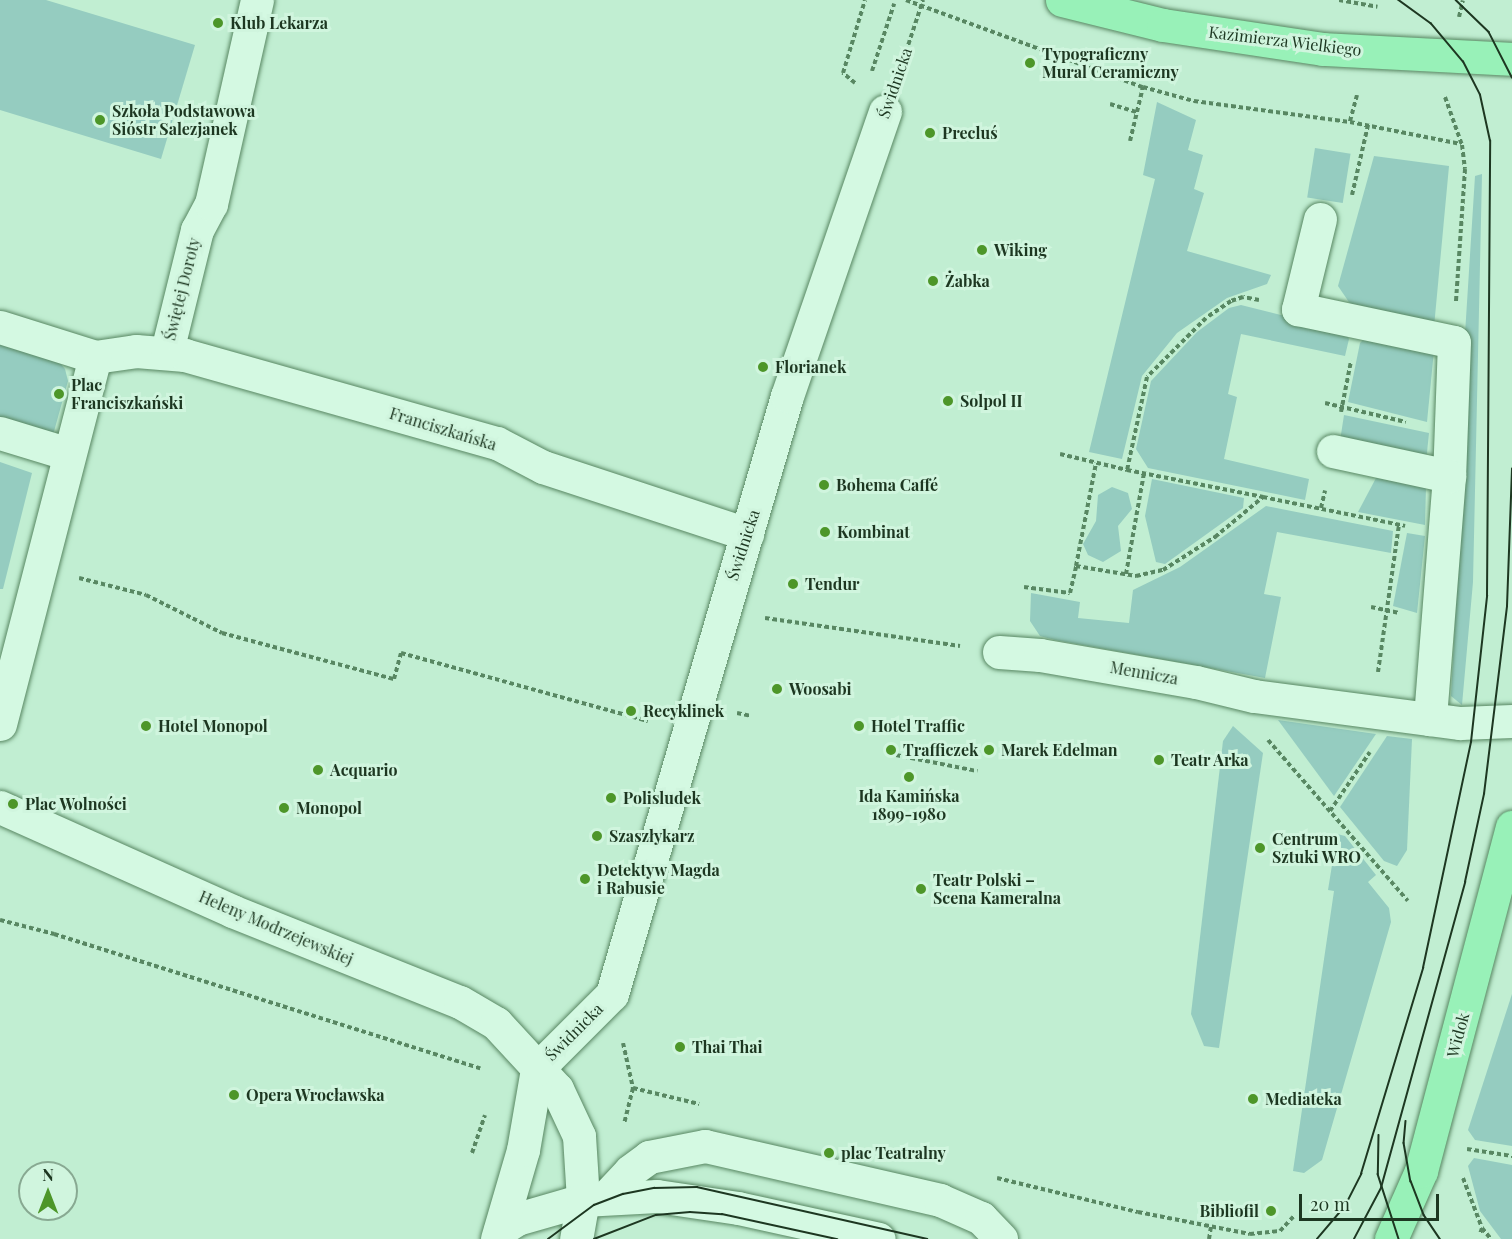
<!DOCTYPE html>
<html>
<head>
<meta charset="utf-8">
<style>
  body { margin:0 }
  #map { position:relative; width:1512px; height:1239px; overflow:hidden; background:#c1eed2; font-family:"Playfair Display",serif }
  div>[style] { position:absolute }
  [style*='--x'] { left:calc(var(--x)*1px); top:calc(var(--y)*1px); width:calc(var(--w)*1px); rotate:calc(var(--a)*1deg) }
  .green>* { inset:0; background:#95ccc0; transform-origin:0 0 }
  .path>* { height:4px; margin-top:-2px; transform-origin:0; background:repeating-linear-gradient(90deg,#588762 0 4.5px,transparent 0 7.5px) }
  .roads { filter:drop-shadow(0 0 2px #588762) drop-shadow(0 0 2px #588762) }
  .minor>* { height:33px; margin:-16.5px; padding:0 16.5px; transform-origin:16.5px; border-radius:16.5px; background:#d4f9e2 }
  .major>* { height:33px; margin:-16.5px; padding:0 16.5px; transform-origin:16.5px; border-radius:16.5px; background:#98f1b8 }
  .tram>* { height:1.5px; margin:-0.75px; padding:0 0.75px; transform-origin:0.75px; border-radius:0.75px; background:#1d3721 }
  .dots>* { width:16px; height:16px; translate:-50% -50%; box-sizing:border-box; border:3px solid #d0f5de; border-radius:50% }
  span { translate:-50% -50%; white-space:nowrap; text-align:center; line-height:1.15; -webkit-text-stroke:6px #d0f5de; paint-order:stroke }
  .poi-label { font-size:16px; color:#1d3721; font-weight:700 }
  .left { translate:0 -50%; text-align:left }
  .right { translate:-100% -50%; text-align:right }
  .street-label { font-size:16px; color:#1d3721 }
  .north { position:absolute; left:18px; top:1161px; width:60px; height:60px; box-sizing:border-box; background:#d0f5de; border:2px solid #88a992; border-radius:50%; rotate:0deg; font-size:16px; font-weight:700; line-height:24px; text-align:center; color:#1d3721 }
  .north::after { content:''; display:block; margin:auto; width:21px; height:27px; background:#4d9629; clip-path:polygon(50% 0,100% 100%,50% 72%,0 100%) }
  .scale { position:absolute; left:1299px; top:1194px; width:140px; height:27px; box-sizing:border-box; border:3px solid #1d3721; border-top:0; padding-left:8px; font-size:18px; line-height:21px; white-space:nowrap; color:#1d3721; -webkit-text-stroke:4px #d0f5de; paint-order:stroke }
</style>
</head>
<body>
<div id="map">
  <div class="green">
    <i style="clip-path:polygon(0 0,46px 0,195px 45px,161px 159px,0 110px)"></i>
    <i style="clip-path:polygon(1157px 102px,1196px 120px,1188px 150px,1203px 155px,1194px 189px,1204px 193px,1187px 251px,1271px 275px,1267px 284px,1227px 298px,1177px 333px,1142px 376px,1122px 459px,1089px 452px,1155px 179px,1143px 175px)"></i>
    <i style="left:1315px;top:148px;width:36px;height:50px;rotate:9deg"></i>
    <i style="clip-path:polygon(1374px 156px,1449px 166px,1434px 327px,1355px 311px,1338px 286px)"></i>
    <i style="clip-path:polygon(1482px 174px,1473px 582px,1462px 705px,1451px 696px,1470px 338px,1465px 334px,1475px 176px)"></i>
    <i style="clip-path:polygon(1241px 305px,1344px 331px,1349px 339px,1345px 356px,1241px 334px,1228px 394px,1237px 397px,1224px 459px,1309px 479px,1305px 500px,1148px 468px,1136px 449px,1151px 381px,1197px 332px,1229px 308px)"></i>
    <i style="clip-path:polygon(1368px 335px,1434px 350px,1427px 422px,1348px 402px,1360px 343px)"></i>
    <i style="clip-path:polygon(0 342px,60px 363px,65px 369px,68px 381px,53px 435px,0 421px)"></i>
    <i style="clip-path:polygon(1344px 415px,1429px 433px,1426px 462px,1340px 441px)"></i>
    <i style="clip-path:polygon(0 462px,32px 473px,3px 589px,0 589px)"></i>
    <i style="clip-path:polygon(1376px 478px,1426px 487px,1425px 525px,1358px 512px)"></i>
    <i style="clip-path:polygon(1152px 479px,1244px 498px,1243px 508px,1165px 564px,1156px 562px,1145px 516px)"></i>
    <i style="clip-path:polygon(1112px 487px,1128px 493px,1132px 509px,1118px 526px,1121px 551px,1103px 562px,1088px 555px,1083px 544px,1096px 521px,1098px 495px)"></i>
    <i style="clip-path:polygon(1266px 506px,1393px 531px,1391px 553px,1277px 532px,1264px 594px,1281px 597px,1265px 678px,1055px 640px,1040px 636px,1030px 621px,1031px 593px,1080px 602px,1078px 618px,1129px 623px,1133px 590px,1180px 567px)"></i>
    <i style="clip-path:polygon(1407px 533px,1425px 536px,1417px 613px,1393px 606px)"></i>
    <i style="clip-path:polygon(1278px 720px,1376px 734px,1334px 796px)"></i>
    <i style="clip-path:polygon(1233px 726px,1263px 753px,1219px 1048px,1204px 1046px,1191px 1014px,1223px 741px)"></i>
    <i style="clip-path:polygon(1387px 736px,1412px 739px,1407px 850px,1397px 866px,1384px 861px,1340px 807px)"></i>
    <i style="clip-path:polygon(1337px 834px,1345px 836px,1376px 875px,1368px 882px,1389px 908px,1391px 922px,1322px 1160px,1304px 1173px,1293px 1171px,1334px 891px,1328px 890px)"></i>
    <i style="clip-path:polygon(1512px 994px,1512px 1146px,1475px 1140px,1468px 1130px)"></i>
    <i style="clip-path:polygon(1474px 1158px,1512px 1165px,1512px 1239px,1501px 1239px,1480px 1211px,1468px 1166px)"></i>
  </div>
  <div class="path">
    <i style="--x:906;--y:0;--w:252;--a:20.2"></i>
    <i style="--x:1143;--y:87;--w:53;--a:15.4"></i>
    <i style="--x:1194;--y:101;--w:157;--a:7.7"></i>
    <i style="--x:1339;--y:0;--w:39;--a:10"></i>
    <i style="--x:1459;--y:17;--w:17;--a:-77"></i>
    <i style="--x:872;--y:71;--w:71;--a:-71.8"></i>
    <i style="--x:899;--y:73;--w:77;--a:-71.8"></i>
    <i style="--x:855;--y:83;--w:16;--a:-140"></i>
    <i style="--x:843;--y:73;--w:76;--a:-73.2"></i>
    <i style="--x:1357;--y:95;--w:28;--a:105"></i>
    <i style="--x:1350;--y:122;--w:113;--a:11.2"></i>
    <i style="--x:1445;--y:97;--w:51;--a:70.5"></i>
    <i style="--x:1462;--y:145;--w:24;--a:83"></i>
    <i style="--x:1465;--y:169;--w:133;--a:93.9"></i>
    <i style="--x:1110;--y:104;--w:28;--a:17"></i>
    <i style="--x:1130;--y:141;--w:56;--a:-76.5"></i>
    <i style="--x:1352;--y:195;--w:72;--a:-77.1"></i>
    <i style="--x:1259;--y:300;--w:16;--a:-169"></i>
    <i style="--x:1243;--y:297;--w:13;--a:162"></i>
    <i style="--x:1231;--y:301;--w:30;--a:146"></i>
    <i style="--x:1206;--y:318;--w:83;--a:135"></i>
    <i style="--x:1147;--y:377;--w:95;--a:102.1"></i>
    <i style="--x:1127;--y:470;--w:139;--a:11.2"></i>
    <i style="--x:1325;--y:403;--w:83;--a:13.2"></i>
    <i style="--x:1341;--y:412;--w:52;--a:-78.9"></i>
    <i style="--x:1060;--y:454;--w:69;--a:13.4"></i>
    <i style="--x:1321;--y:508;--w:18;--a:-77"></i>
    <i style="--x:1076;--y:566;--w:105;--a:-79"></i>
    <i style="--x:1126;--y:574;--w:103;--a:-79.9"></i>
    <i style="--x:79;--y:578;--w:69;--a:14.2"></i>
    <i style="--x:146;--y:595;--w:85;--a:26.6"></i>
    <i style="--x:222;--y:633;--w:178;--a:15"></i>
    <i style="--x:394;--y:679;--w:27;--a:-75"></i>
    <i style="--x:401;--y:653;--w:256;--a:15.4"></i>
    <i style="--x:1024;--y:587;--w:46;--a:7.4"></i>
    <i style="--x:1070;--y:593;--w:28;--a:-77"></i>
    <i style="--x:1076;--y:566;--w:61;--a:9.5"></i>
    <i style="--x:1136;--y:576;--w:28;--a:-13"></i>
    <i style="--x:1163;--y:570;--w:62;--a:-32.4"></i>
    <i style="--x:1215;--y:537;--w:62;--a:-39.8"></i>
    <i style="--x:1263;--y:497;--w:145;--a:11.5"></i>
    <i style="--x:1371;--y:607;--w:29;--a:12"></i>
    <i style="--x:765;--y:618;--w:197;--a:8.2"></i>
    <i style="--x:1378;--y:672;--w:149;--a:-81.9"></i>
    <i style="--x:737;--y:713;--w:14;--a:12"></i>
    <i style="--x:1268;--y:740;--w:213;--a:49"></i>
    <i style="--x:896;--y:755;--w:83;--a:11.2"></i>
    <i style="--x:1330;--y:811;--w:71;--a:-55.9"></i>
    <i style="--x:0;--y:920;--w:56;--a:14.5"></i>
    <i style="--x:54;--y:934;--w:447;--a:17.5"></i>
    <i style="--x:623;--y:1043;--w:46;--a:77.5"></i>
    <i style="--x:633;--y:1088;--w:36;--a:104"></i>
    <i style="--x:633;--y:1088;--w:68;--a:13.6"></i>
    <i style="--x:1467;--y:1149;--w:46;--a:8.8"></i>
    <i style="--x:472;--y:1153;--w:40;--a:-71.1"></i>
    <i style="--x:997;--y:1178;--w:145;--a:13.6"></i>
    <i style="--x:1138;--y:1212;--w:114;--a:11.1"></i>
    <i style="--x:1250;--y:1234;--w:30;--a:-6"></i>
    <i style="--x:1280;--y:1231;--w:22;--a:-47"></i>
    <i style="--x:1463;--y:1178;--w:53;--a:69.2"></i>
    <i style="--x:1482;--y:1228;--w:6;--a:108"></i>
    <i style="--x:1482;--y:1228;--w:14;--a:51"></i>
    <i style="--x:1209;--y:1239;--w:13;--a:-81"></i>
  </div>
  <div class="roads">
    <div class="minor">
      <i style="--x:1320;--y:219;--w:93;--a:103.7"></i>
      <i style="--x:1298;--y:309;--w:159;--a:11.9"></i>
      <i style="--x:1454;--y:342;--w:134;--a:92.1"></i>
      <i style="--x:1449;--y:476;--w:244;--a:94.5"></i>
      <i style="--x:0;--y:327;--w:100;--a:17.5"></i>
      <i style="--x:95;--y:357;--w:41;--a:-8.3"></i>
      <i style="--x:136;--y:351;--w:49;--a:4.7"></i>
      <i style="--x:185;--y:355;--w:324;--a:15.8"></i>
      <i style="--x:497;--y:443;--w:52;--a:27.6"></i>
      <i style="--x:543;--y:467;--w:215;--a:18.2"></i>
      <i style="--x:167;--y:351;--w:125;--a:-76.1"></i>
      <i style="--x:197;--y:230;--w:30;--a:-62"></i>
      <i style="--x:211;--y:204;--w:209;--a:-77.3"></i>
      <i style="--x:0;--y:433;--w:72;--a:16.9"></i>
      <i style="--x:1333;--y:451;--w:119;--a:12.2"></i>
      <i style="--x:999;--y:652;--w:41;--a:4.2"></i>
      <i style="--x:1040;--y:655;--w:158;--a:9.8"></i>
      <i style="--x:1196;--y:682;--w:60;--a:13.6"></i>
      <i style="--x:1254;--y:696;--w:208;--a:7.5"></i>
      <i style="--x:1460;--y:723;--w:52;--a:-2.2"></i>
      <i style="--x:0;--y:724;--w:379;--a:-75.5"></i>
      <i style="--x:0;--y:807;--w:254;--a:24.1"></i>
      <i style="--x:232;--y:911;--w:245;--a:21.8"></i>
      <i style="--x:460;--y:1002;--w:42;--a:30.3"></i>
      <i style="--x:496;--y:1023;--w:90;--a:47.3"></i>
      <i style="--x:557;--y:1089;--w:52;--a:64.9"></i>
      <i style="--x:579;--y:1136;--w:64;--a:86.4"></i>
      <i style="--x:583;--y:1200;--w:40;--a:100"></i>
      <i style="--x:606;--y:1197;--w:35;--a:-47"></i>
      <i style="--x:630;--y:1171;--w:24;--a:-36"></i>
      <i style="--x:649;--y:1157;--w:57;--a:-11.1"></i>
      <i style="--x:705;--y:1146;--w:241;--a:12.9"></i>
      <i style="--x:940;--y:1200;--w:45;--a:23.7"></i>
      <i style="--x:981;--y:1218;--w:29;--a:46"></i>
      <i style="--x:500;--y:1230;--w:20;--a:-33"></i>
      <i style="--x:517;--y:1219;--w:69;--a:-16.1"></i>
      <i style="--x:583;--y:1200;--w:74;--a:-3.1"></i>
      <i style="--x:657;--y:1196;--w:82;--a:8.4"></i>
      <i style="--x:738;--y:1208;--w:144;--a:12.4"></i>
      <i style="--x:497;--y:1239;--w:93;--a:-73.7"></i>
      <i style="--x:523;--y:1150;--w:82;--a:-80.2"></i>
      <i style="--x:537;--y:1069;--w:106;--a:-45"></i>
      <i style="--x:612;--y:994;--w:623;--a:-73.69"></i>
      <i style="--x:787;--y:396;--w:301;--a:-71"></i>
    </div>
    <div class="major">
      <i style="--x:1062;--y:0;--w:104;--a:13.9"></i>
      <i style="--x:1163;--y:25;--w:162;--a:8.5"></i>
      <i style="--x:1323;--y:49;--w:189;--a:3"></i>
      <i style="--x:1391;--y:1239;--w:74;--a:-66.2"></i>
      <i style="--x:1421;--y:1171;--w:356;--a:-75.2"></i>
    </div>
  </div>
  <div class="tram">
    <i style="--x:1456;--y:0;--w:46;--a:44.1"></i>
    <i style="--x:1489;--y:32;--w:51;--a:62.9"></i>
    <i style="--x:1406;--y:1121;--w:22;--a:95"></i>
    <i style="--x:1404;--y:1143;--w:39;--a:80"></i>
    <i style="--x:1411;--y:1181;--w:36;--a:69"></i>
    <i style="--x:1424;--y:1215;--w:29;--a:56"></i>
    <i style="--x:1379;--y:1135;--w:39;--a:91"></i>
    <i style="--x:1378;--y:1174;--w:68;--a:72.1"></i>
    <i style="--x:548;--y:1239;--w:57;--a:-36.5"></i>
    <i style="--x:594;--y:1205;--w:31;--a:-21"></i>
    <i style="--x:623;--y:1194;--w:32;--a:-11"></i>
    <i style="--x:654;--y:1188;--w:43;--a:-1.3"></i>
    <i style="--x:697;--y:1187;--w:236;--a:12.7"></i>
    <i style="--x:594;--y:1239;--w:66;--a:-21.2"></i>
    <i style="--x:656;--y:1215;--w:34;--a:-5"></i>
    <i style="--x:690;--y:1212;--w:32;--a:4"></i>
    <i style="--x:722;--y:1214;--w:118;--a:12.3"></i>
    <i style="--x:1317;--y:1239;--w:43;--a:-49.7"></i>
    <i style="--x:1345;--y:1206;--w:36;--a:-63"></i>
    <i style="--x:1361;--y:1174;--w:215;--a:-73.2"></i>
    <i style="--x:1423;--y:968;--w:231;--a:-78"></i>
    <i style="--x:1471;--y:742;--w:147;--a:-83.7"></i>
    <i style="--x:1487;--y:596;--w:455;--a:-89.6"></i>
    <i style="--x:1490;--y:141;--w:47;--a:-102.3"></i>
    <i style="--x:1480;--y:95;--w:37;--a:-117"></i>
    <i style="--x:1463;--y:62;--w:50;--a:-130.1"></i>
    <i style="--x:1431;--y:24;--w:41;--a:-144"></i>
    <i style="--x:1354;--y:1239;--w:58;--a:-62.1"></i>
    <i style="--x:1381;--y:1188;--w:317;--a:-74.6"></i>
    <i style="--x:1465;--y:882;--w:90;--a:-77.8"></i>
    <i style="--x:1484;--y:794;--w:189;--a:-83"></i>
    <i style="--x:1507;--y:606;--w:137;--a:-87.9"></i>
  </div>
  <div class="dots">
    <i style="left:218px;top:23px;background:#4d9629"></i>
    <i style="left:1030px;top:63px;background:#4d9629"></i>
    <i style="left:100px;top:120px;background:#4d9629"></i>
    <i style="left:930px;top:133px;background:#4d9629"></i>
    <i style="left:982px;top:250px;background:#4d9629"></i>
    <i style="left:933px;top:281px;background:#4d9629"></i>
    <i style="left:763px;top:367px;background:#4d9629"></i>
    <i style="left:59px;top:394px;background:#4d9629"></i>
    <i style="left:948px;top:401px;background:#4d9629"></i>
    <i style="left:824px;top:485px;background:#4d9629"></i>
    <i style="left:825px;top:532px;background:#4d9629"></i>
    <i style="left:793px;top:584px;background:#4d9629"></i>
    <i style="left:777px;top:689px;background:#4d9629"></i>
    <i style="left:631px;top:711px;background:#4d9629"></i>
    <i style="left:146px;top:726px;background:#4d9629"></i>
    <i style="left:859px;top:726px;background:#4d9629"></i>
    <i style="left:891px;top:750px;background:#4d9629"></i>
    <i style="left:989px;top:750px;background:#4d9629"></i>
    <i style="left:1159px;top:760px;background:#4d9629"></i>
    <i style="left:318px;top:770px;background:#4d9629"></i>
    <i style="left:909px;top:777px;background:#4d9629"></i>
    <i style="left:611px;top:798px;background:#4d9629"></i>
    <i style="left:13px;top:804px;background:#4d9629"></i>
    <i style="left:284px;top:808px;background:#4d9629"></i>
    <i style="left:597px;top:836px;background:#4d9629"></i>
    <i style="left:1260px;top:848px;background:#4d9629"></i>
    <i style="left:585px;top:879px;background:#4d9629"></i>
    <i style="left:921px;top:889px;background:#4d9629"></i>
    <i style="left:680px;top:1047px;background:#4d9629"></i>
    <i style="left:234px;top:1095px;background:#4d9629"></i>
    <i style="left:1253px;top:1099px;background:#4d9629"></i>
    <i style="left:829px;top:1153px;background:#4d9629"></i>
    <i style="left:1271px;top:1211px;background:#4d9629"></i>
  </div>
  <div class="poi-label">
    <span class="left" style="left:230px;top:23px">Klub Lekarza</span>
    <span class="left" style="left:1042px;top:63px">Typograficzny<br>Mural Ceramiczny</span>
    <span class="left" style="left:112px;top:120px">Szkoła Podstawowa<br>Sióstr Salezjanek</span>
    <span class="left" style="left:942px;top:133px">Precluś</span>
    <span class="left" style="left:994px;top:250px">Wiking</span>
    <span class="left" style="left:945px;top:281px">Żabka</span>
    <span class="left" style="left:775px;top:367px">Florianek</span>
    <span class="left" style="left:71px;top:394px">Plac<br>Franciszkański</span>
    <span class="left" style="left:960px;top:401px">Solpol II</span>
    <span class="left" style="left:836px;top:485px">Bohema Caffé</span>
    <span class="left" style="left:837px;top:532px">Kombinat</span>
    <span class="left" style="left:805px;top:584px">Tendur</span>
    <span class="left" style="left:789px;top:689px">Woosabi</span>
    <span class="left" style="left:643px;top:711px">Recyklinek</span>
    <span class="left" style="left:158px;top:726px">Hotel Monopol</span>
    <span class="left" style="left:871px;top:726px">Hotel Traffic</span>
    <span class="left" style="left:903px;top:750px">Trafficzek</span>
    <span class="left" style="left:1001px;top:750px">Marek Edelman</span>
    <span class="left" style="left:1171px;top:760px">Teatr Arka</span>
    <span class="left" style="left:330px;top:770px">Acquario</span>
    <span style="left:909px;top:805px">Ida Kamińska<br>1899-1980</span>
    <span class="left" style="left:623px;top:798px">Polisludek</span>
    <span class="left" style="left:25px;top:804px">Plac Wolności</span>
    <span class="left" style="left:296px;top:808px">Monopol</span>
    <span class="left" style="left:609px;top:836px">Szaszłykarz</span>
    <span class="left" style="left:1272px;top:848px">Centrum<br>Sztuki WRO</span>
    <span class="left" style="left:597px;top:879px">Detektyw Magda<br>i Rabusie</span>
    <span class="left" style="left:933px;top:889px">Teatr Polski –<br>Scena Kameralna</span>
    <span class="left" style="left:692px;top:1047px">Thai Thai</span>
    <span class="left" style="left:246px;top:1095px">Opera Wrocławska</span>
    <span class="left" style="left:1265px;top:1099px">Mediateka</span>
    <span class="left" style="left:841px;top:1153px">plac Teatralny</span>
    <span class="right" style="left:1259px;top:1211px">Bibliofil</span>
  </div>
  <div class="street-label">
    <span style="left:1285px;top:41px;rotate:7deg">Kazimierza Wielkiego</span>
    <span style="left:895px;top:83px;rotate:-71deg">Świdnicka</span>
    <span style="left:182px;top:289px;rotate:-76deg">Świętej Doroty</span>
    <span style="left:443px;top:429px;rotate:17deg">Franciszkańska</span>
    <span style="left:743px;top:545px;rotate:-72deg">Świdnicka</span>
    <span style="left:1144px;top:673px;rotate:10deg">Mennicza</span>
    <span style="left:276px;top:928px;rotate:23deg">Heleny Modrzejewskiej</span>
    <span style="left:574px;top:1032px;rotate:-45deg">Świdnicka</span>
    <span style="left:1458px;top:1035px;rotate:-75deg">Widok</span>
  </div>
  <div class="north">N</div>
  <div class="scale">20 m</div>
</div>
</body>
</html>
